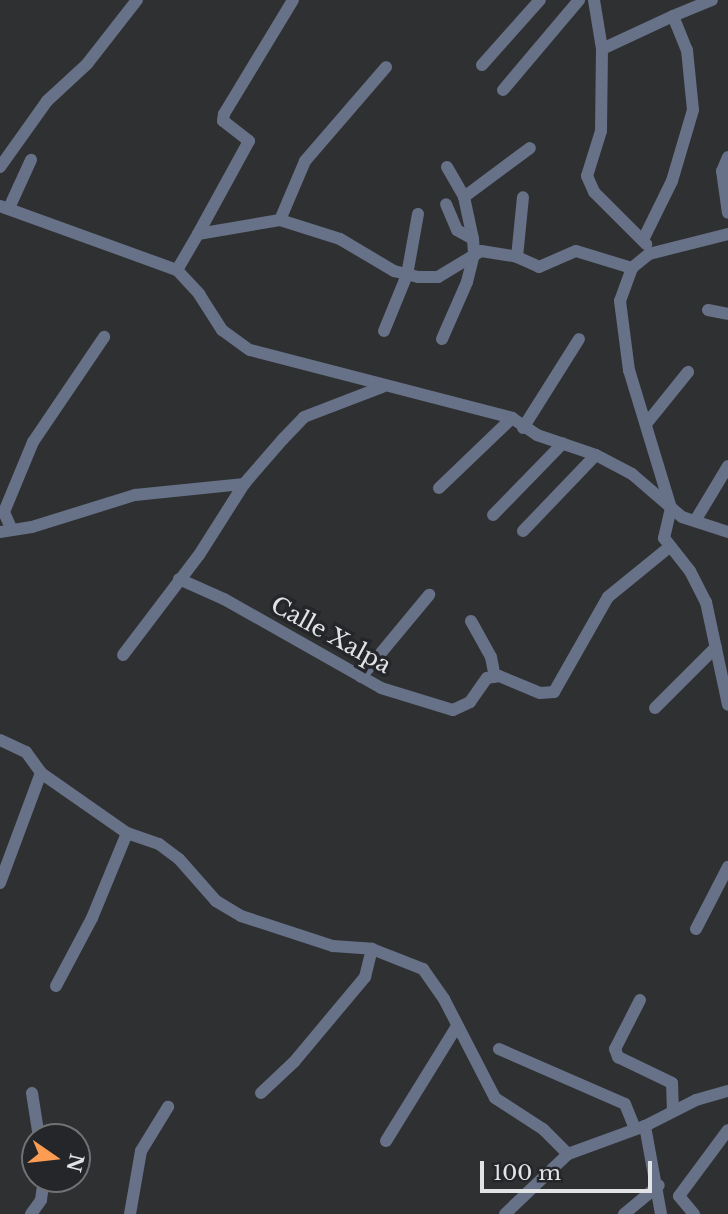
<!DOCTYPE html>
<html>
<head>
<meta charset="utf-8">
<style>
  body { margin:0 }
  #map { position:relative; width:728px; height:1214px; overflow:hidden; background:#2f3032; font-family:"Libre Baskerville",serif }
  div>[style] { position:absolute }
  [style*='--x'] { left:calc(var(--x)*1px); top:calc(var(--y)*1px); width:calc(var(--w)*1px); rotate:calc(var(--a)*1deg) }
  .minor>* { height:12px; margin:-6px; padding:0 6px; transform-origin:6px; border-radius:6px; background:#677187 }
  span { translate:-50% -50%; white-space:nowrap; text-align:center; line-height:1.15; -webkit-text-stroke:7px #252629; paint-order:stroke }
  .street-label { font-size:23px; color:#e2e3e5 }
  .north { position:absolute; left:21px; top:1123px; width:70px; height:70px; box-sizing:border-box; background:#252629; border:2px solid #717274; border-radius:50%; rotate:104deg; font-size:19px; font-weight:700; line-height:28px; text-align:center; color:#e2e3e5 }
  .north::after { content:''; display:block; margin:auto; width:24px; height:32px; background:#fc9d53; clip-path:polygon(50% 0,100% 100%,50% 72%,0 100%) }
  .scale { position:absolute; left:480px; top:1161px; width:172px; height:32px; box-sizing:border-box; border:4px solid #e2e3e5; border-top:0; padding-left:9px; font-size:21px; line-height:24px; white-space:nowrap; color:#e2e3e5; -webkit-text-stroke:5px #252629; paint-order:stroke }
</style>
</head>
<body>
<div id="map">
  <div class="minor">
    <i style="--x:594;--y:0;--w:50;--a:80.7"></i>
    <i style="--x:602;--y:49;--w:82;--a:90.7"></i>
    <i style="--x:601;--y:131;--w:47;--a:107.3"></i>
    <i style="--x:587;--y:176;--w:17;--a:66"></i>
    <i style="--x:594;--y:192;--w:74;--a:45"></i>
    <i style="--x:673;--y:16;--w:42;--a:-22.3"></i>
    <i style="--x:602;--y:49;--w:78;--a:-24.9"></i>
    <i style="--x:673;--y:16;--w:37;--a:68"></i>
    <i style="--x:687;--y:50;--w:60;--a:84.3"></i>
    <i style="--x:693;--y:110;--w:74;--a:106.5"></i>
    <i style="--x:672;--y:181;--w:64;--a:116.2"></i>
    <i style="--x:482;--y:65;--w:87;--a:-48.3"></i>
    <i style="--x:503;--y:90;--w:118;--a:-49.8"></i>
    <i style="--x:728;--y:157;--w:15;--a:113"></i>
    <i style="--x:722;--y:171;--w:42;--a:81.9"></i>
    <i style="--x:0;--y:167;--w:81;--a:-54.5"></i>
    <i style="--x:47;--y:101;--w:54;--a:-42.8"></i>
    <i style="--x:87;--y:64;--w:81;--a:-52"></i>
    <i style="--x:447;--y:167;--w:34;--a:60"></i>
    <i style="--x:464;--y:197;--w:82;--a:-36.6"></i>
    <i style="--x:464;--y:197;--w:43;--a:77.9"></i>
    <i style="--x:0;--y:206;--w:188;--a:19.9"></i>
    <i style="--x:177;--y:270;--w:33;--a:47"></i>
    <i style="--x:199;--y:294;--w:43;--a:57.4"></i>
    <i style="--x:222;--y:330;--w:34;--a:36"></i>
    <i style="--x:250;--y:350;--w:271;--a:14.5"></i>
    <i style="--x:512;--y:418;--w:30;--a:34"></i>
    <i style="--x:537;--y:435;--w:62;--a:18.7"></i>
    <i style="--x:596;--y:455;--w:41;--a:27.8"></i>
    <i style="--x:632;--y:474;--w:66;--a:40.7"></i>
    <i style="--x:682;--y:517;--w:48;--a:18.1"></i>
    <i style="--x:9;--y:208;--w:53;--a:-65.4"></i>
    <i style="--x:280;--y:220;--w:64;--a:-67"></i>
    <i style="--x:305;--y:161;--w:124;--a:-49.2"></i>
    <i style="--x:198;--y:234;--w:106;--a:-61.3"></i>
    <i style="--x:249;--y:141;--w:33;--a:-142"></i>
    <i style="--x:223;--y:121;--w:7;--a:-82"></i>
    <i style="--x:224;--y:114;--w:133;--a:-58.8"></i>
    <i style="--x:728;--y:234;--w:81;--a:165.8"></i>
    <i style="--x:649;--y:254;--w:22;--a:141"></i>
    <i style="--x:632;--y:268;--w:35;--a:110"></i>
    <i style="--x:620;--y:301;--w:70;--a:82.6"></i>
    <i style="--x:629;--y:370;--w:144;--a:73.1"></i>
    <i style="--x:671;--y:508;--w:31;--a:103"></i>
    <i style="--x:664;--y:538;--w:42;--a:51.8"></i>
    <i style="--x:690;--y:571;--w:35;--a:63"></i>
    <i style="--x:706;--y:602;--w:105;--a:77.9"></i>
    <i style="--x:517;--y:257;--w:60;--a:-84.3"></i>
    <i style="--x:177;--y:270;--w:42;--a:-59.7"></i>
    <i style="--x:198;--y:234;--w:83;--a:-9.7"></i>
    <i style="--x:280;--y:220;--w:63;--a:17.6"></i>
    <i style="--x:340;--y:239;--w:63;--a:30.7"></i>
    <i style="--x:394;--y:271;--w:25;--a:14"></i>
    <i style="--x:418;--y:277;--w:20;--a:0"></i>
    <i style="--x:438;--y:277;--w:50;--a:-31.2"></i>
    <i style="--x:481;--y:251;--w:36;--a:9"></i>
    <i style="--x:517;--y:257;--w:24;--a:24"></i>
    <i style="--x:539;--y:267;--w:40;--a:-23.4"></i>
    <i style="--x:576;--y:251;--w:59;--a:16.9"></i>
    <i style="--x:708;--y:310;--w:20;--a:11"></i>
    <i style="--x:384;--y:331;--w:61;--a:-67.7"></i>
    <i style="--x:407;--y:275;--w:62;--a:-79.8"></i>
    <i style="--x:442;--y:339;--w:62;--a:-66.3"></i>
    <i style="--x:467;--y:282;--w:30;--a:-76"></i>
    <i style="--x:474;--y:253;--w:14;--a:-94"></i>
    <i style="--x:473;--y:239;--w:18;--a:-151"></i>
    <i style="--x:457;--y:230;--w:28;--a:-113"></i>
    <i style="--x:646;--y:424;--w:67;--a:-51.1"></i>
    <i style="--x:523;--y:428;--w:105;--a:-57.8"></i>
    <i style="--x:439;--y:488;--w:101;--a:-43.8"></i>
    <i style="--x:493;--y:515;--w:100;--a:-45.8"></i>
    <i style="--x:695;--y:521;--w:64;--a:-59"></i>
    <i style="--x:11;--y:528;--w:17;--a:-114"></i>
    <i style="--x:4;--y:512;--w:76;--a:-67.5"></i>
    <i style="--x:33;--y:442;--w:127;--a:-55.9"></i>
    <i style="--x:523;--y:531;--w:105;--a:-46.2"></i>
    <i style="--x:0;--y:532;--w:32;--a:-9"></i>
    <i style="--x:32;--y:527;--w:108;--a:-17.3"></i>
    <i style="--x:135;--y:495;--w:110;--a:-5.8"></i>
    <i style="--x:179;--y:579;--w:49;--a:24"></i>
    <i style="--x:224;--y:599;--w:180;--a:29.5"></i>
    <i style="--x:381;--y:688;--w:75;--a:17"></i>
    <i style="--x:453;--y:710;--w:19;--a:-25"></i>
    <i style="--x:470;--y:702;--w:29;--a:-55"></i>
    <i style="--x:487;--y:678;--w:12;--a:-9"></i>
    <i style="--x:499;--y:676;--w:44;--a:22.5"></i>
    <i style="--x:540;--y:693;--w:14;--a:-4"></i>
    <i style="--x:554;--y:692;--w:109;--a:-60.4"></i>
    <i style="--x:608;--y:597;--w:77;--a:-39.2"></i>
    <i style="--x:471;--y:621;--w:41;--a:60.9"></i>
    <i style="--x:491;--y:657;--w:20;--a:79"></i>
    <i style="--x:123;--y:655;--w:126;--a:-52.8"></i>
    <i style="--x:199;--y:555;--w:84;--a:-57.6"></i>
    <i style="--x:244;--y:484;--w:60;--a:-49.1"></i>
    <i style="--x:283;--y:439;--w:30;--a:-46"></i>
    <i style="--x:304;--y:417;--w:84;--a:-21"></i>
    <i style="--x:361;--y:677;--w:107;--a:-50.3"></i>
    <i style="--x:655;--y:708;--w:86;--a:-45"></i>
    <i style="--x:0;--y:740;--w:29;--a:25"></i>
    <i style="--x:26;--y:752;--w:26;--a:54"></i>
    <i style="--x:41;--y:773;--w:105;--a:34.9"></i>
    <i style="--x:127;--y:833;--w:34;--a:19"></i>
    <i style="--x:159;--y:844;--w:25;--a:37"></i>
    <i style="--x:179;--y:859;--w:56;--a:48.6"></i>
    <i style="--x:216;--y:901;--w:29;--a:31"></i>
    <i style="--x:241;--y:916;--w:97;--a:18.1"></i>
    <i style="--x:333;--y:946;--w:39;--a:4"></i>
    <i style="--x:372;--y:949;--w:55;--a:21.4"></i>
    <i style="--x:423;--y:969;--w:37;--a:55"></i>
    <i style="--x:444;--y:999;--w:111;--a:62.7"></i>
    <i style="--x:495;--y:1098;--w:57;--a:32.9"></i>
    <i style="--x:543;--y:1129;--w:35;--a:45"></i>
    <i style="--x:0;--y:883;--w:117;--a:-69.6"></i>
    <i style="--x:696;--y:929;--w:70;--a:-62.7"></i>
    <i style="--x:56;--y:986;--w:77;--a:-62.1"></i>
    <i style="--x:92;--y:918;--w:92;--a:-67.6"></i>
    <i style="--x:640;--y:1000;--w:55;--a:117"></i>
    <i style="--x:615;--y:1049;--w:9;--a:69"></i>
    <i style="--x:618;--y:1057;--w:60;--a:25.7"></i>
    <i style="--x:672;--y:1083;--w:28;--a:88"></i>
    <i style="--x:499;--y:1049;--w:137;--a:23.6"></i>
    <i style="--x:625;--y:1104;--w:27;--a:68"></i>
    <i style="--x:32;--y:1093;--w:45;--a:81"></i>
    <i style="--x:261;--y:1093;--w:45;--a:-43.2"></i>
    <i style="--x:294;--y:1062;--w:111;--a:-50.1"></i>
    <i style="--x:365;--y:977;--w:29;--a:-76"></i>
    <i style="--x:645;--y:1126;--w:89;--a:79.7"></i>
    <i style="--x:386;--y:1141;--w:135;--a:-58.3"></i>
    <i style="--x:31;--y:1214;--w:17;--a:-54"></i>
    <i style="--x:41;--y:1200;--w:21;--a:-82"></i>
    <i style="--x:130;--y:1214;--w:64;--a:-80.1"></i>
    <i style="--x:141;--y:1151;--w:52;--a:-58.5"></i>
    <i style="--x:505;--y:1214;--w:87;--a:-43.6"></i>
    <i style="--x:568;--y:1154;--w:82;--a:-20"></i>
    <i style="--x:645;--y:1126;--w:57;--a:-27"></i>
    <i style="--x:696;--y:1100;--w:33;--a:-16"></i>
    <i style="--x:624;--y:1214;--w:45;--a:-39.6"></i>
    <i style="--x:694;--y:1214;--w:23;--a:-130"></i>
    <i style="--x:679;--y:1196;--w:82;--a:-53.4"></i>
  </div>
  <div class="street-label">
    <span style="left:331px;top:635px;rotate:29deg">Calle Xalpa</span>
  </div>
  <div class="north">N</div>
  <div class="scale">100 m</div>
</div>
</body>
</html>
